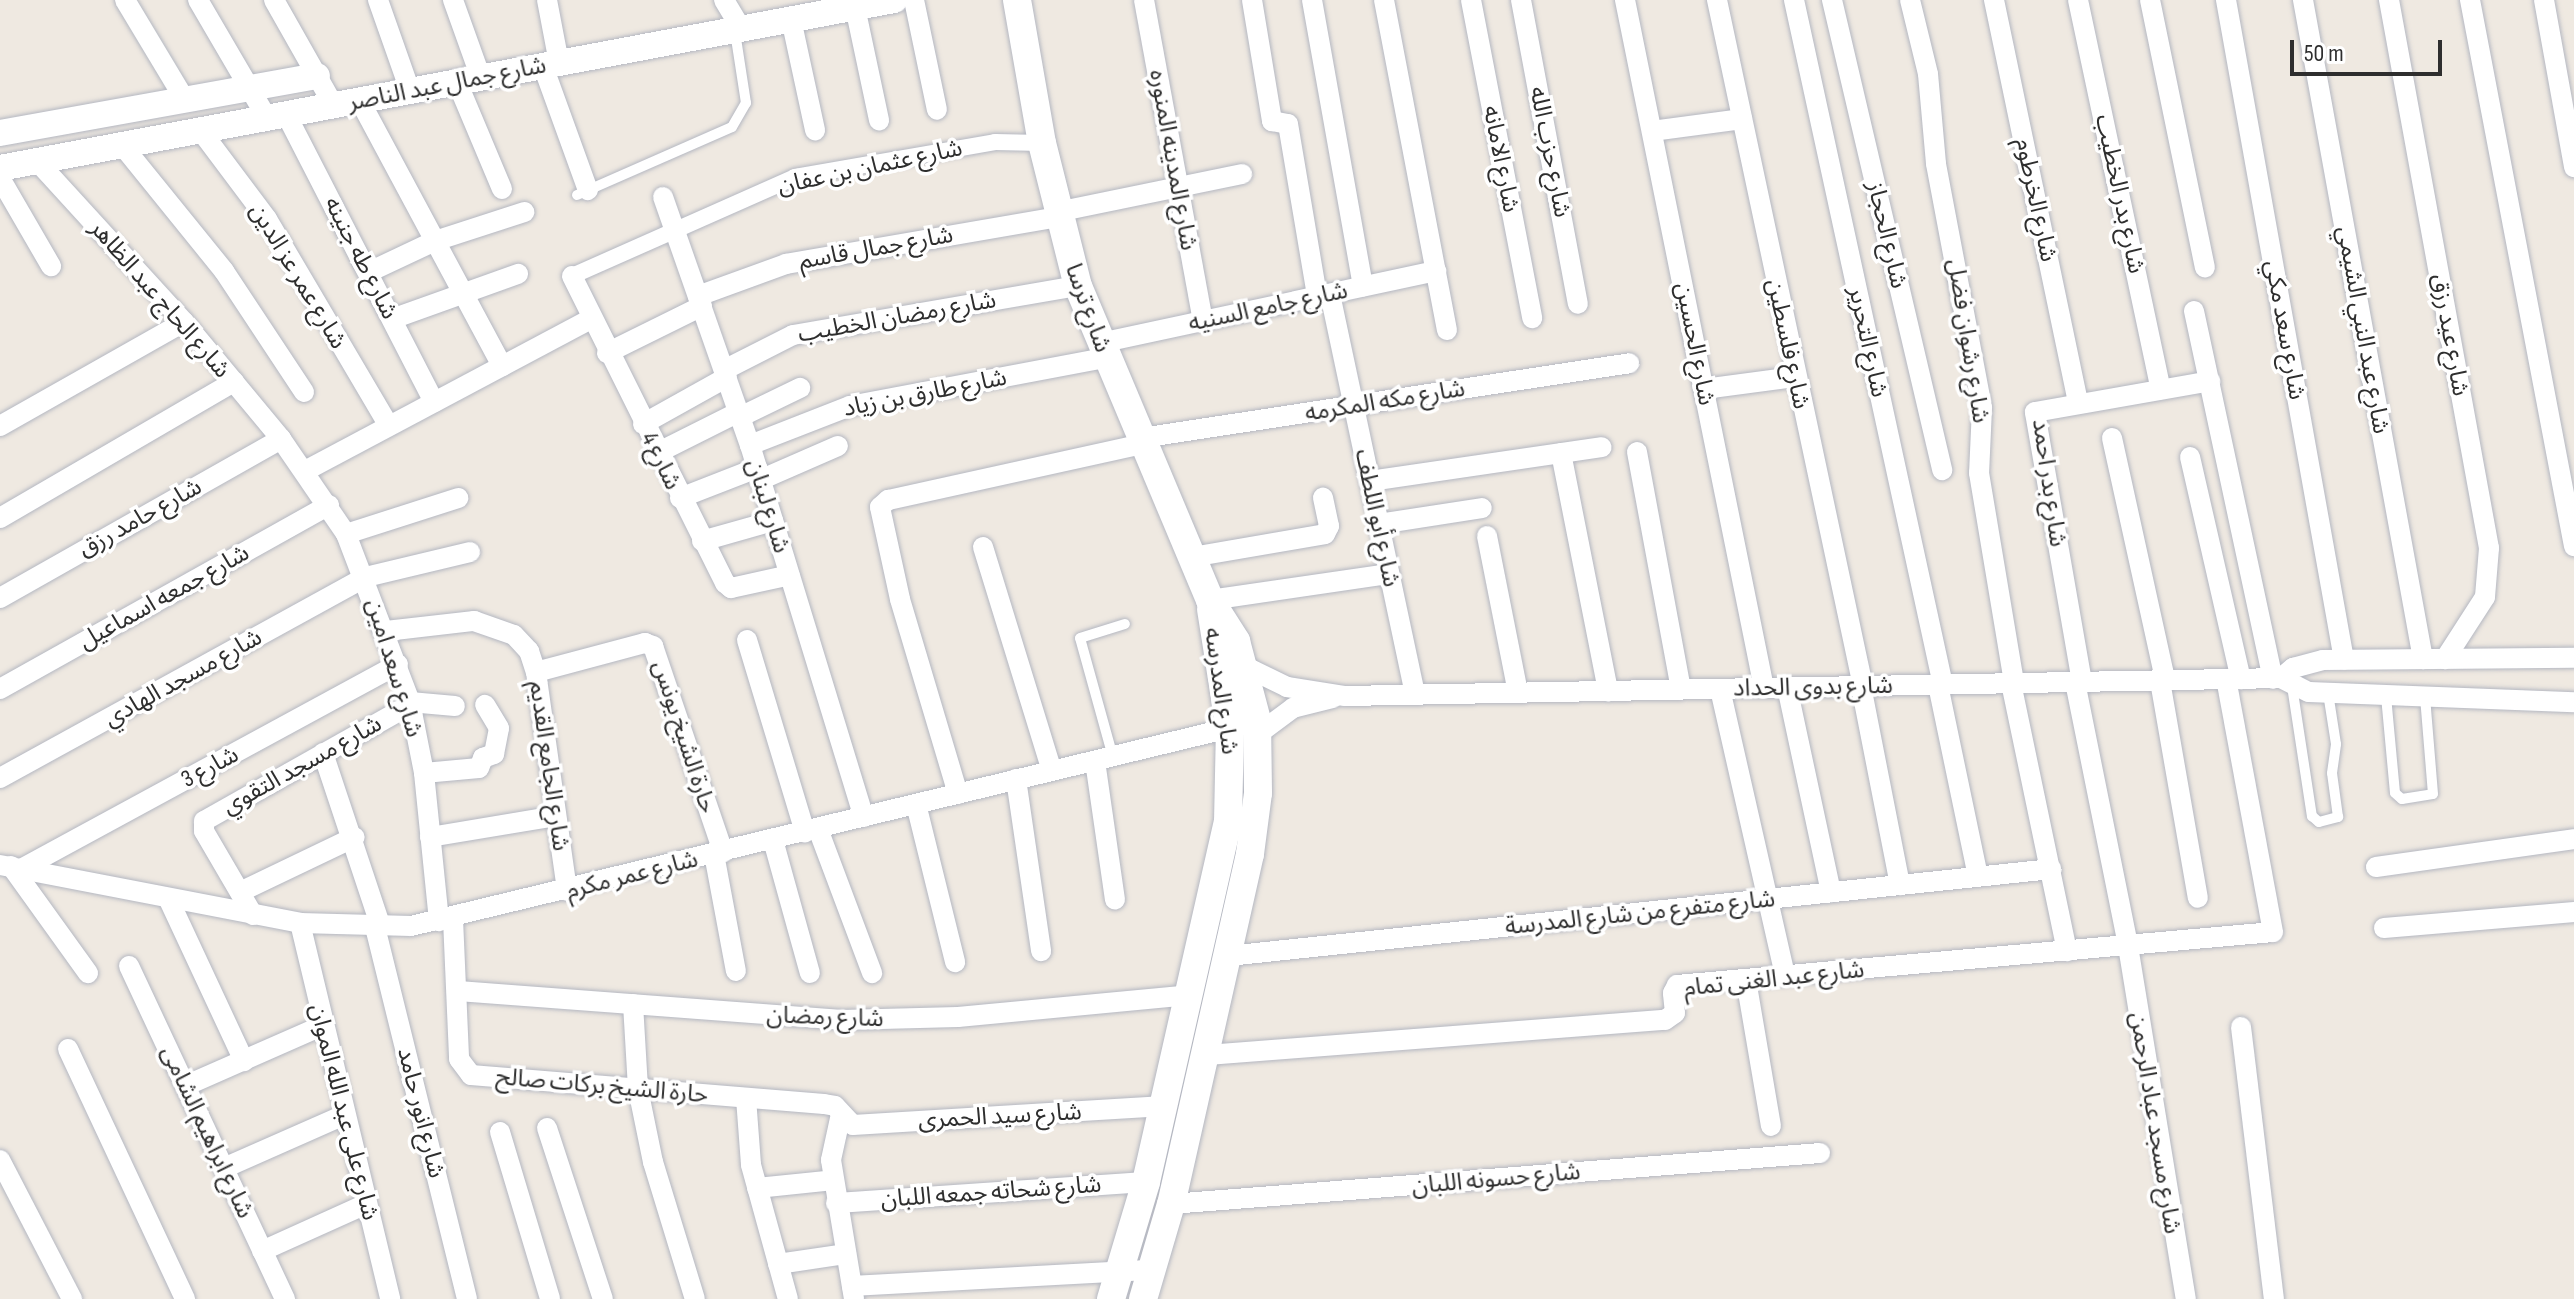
<!DOCTYPE html>
<html>
<head>
<meta charset="utf-8">
<style>
  body { margin:0 }
  #map { position:relative; width:2574px; height:1299px; overflow:hidden; background:#efe9e1; font-family:"Sofia Sans Condensed","Noto Sans Arabic",sans-serif }
  div>[style] { position:absolute }
  [style*='--x'] { left:calc(var(--x)*1px); top:calc(var(--y)*1px); width:calc(var(--w)*1px); rotate:calc(var(--a)*1deg) }
  .roads { filter:drop-shadow(0 0 2px #b4b7c1) drop-shadow(0 0 2px #b4b7c1) }
  .service>* { height:10px; margin:-5px; padding:0 5px; transform-origin:5px; border-radius:5px; background:#fff }
  .pedestrian>* { height:16px; margin:-8px; padding:0 8px; transform-origin:8px; border-radius:8px; background:#fff }
  .minor>* { height:20px; margin:-10px; padding:0 10px; transform-origin:10px; border-radius:10px; background:#fff }
  .tertiary>* { height:26px; margin:-13px; padding:0 13px; transform-origin:13px; border-radius:13px; background:#fff }
  .secondary>* { height:28px; margin:-14px; padding:0 14px; transform-origin:14px; border-radius:14px; background:#fff }
  span { translate:-50% -50%; white-space:nowrap; text-align:center; line-height:1.15; -webkit-text-stroke:7px #fff; paint-order:stroke }
  .street-label { font-size:24px; color:#2e2e2e }
  .scale { position:absolute; left:2290px; top:40px; width:152px; height:36px; box-sizing:border-box; border:4px solid #2e2e2e; border-top:0; padding-left:10px; font-size:24px; line-height:28px; white-space:nowrap; color:#2e2e2e; -webkit-text-stroke:6px #fff; paint-order:stroke }
</style>
</head>
<body>
<div id="map">
  <div class="roads">
    <div class="service">
      <i style="--x:577;--y:195;--w:169;--a:-23.7"></i>
      <i style="--x:732;--y:127;--w:28;--a:-60"></i>
      <i style="--x:746;--y:103;--w:72;--a:-98.8"></i>
      <i style="--x:2292;--y:686;--w:132;--a:81.3"></i>
      <i style="--x:2312;--y:816;--w:9;--a:41"></i>
      <i style="--x:2319;--y:822;--w:20;--a:-15"></i>
      <i style="--x:2338;--y:817;--w:44;--a:-97.8"></i>
      <i style="--x:2332;--y:773;--w:29;--a:-82"></i>
      <i style="--x:2336;--y:744;--w:52;--a:-98.9"></i>
      <i style="--x:2386;--y:696;--w:97;--a:84.7"></i>
      <i style="--x:2395;--y:793;--w:9;--a:41"></i>
      <i style="--x:2402;--y:799;--w:31;--a:-9"></i>
      <i style="--x:2433;--y:794;--w:97;--a:-94.7"></i>
      <i style="--x:1113;--y:757;--w:123;--a:-105.5"></i>
      <i style="--x:1080;--y:638;--w:47;--a:-17.3"></i>
    </div>
    <div class="pedestrian">
      <i style="--x:572;--y:276;--w:244;--a:-23.9"></i>
      <i style="--x:795;--y:177;--w:203;--a:-9.9"></i>
      <i style="--x:995;--y:142;--w:47;--a:1.2"></i>
    </div>
    <div class="minor">
      <i style="--x:125;--y:0;--w:117;--a:59"></i>
      <i style="--x:198;--y:0;--w:137;--a:59.7"></i>
      <i style="--x:274;--y:0;--w:122;--a:60.5"></i>
      <i style="--x:378;--y:0;--w:96;--a:70.6"></i>
      <i style="--x:453;--y:0;--w:83;--a:70.3"></i>
      <i style="--x:547;--y:0;--w:64;--a:79.2"></i>
      <i style="--x:724;--y:0;--w:31;--a:59"></i>
      <i style="--x:914;--y:0;--w:112;--a:78.2"></i>
      <i style="--x:1144;--y:0;--w:326;--a:79.6"></i>
      <i style="--x:1252;--y:0;--w:123;--a:80.6"></i>
      <i style="--x:1272;--y:121;--w:16;--a:11"></i>
      <i style="--x:1288;--y:124;--w:174;--a:80.4"></i>
      <i style="--x:1312;--y:0;--w:291;--a:79.9"></i>
      <i style="--x:1384;--y:0;--w:336;--a:79.2"></i>
      <i style="--x:1471;--y:0;--w:324;--a:79.1"></i>
      <i style="--x:1521;--y:0;--w:309;--a:79.4"></i>
      <i style="--x:1625;--y:0;--w:702;--a:78.58"></i>
      <i style="--x:1717;--y:0;--w:701;--a:77.99"></i>
      <i style="--x:1794;--y:0;--w:701;--a:77.73"></i>
      <i style="--x:1832;--y:0;--w:483;--a:76.8"></i>
      <i style="--x:1910;--y:0;--w:76;--a:76.3"></i>
      <i style="--x:1928;--y:74;--w:90;--a:84.9"></i>
      <i style="--x:1936;--y:164;--w:248;--a:79.3"></i>
      <i style="--x:1982;--y:408;--w:65;--a:92.6"></i>
      <i style="--x:1979;--y:473;--w:213;--a:80.5"></i>
      <i style="--x:1994;--y:0;--w:410;--a:78.2"></i>
      <i style="--x:2078;--y:0;--w:398;--a:78"></i>
      <i style="--x:2150;--y:0;--w:273;--a:78.4"></i>
      <i style="--x:2226;--y:0;--w:670;--a:79.86"></i>
      <i style="--x:2303;--y:0;--w:670;--a:79.68"></i>
      <i style="--x:2389;--y:0;--w:557;--a:79.66"></i>
      <i style="--x:2489;--y:548;--w:49;--a:94.7"></i>
      <i style="--x:2485;--y:597;--w:74;--a:122.8"></i>
      <i style="--x:2470;--y:0;--w:556;--a:79.22"></i>
      <i style="--x:2544;--y:0;--w:170;--a:79.8"></i>
      <i style="--x:855;--y:7;--w:116;--a:78"></i>
      <i style="--x:791;--y:19;--w:114;--a:77.8"></i>
      <i style="--x:543;--y:66;--w:132;--a:70.1"></i>
      <i style="--x:457;--y:82;--w:116;--a:67.2"></i>
      <i style="--x:360;--y:101;--w:301;--a:61.8"></i>
      <i style="--x:286;--y:114;--w:324;--a:62.8"></i>
      <i style="--x:201;--y:131;--w:110;--a:53.1"></i>
      <i style="--x:267;--y:219;--w:240;--a:59.5"></i>
      <i style="--x:1652;--y:131;--w:91;--a:-7.6"></i>
      <i style="--x:122;--y:145;--w:162;--a:51"></i>
      <i style="--x:224;--y:271;--w:145;--a:56.5"></i>
      <i style="--x:37;--y:161;--w:218;--a:47.6"></i>
      <i style="--x:184;--y:322;--w:152;--a:50.3"></i>
      <i style="--x:281;--y:439;--w:115;--a:55.6"></i>
      <i style="--x:346;--y:534;--w:180;--a:69.1"></i>
      <i style="--x:410;--y:702;--w:72;--a:78.8"></i>
      <i style="--x:424;--y:773;--w:149;--a:84.2"></i>
      <i style="--x:0;--y:178;--w:102;--a:59.9"></i>
      <i style="--x:663;--y:197;--w:263;--a:70.7"></i>
      <i style="--x:750;--y:445;--w:389;--a:73"></i>
      <i style="--x:1057;--y:212;--w:189;--a:-11.6"></i>
      <i style="--x:369;--y:272;--w:73;--a:-25.2"></i>
      <i style="--x:435;--y:241;--w:94;--a:-18"></i>
      <i style="--x:572;--y:276;--w:343;--a:63.5"></i>
      <i style="--x:725;--y:583;--w:8;--a:40"></i>
      <i style="--x:731;--y:588;--w:60;--a:-12.4"></i>
      <i style="--x:1330;--y:294;--w:409;--a:78"></i>
      <i style="--x:698;--y:296;--w:94;--a:-20"></i>
      <i style="--x:786;--y:264;--w:276;--a:-9.8"></i>
      <i style="--x:2194;--y:311;--w:376;--a:77.9"></i>
      <i style="--x:392;--y:319;--w:134;--a:-19.7"></i>
      <i style="--x:1100;--y:343;--w:344;--a:-12.1"></i>
      <i style="--x:607;--y:353;--w:106;--a:-26.3"></i>
      <i style="--x:724;--y:370;--w:77;--a:-26.9"></i>
      <i style="--x:793;--y:335;--w:289;--a:-9.8"></i>
      <i style="--x:1704;--y:389;--w:91;--a:-7.6"></i>
      <i style="--x:740;--y:417;--w:67;--a:-25.8"></i>
      <i style="--x:643;--y:424;--w:96;--a:-29.2"></i>
      <i style="--x:0;--y:426;--w:211;--a:-29.5"></i>
      <i style="--x:1141;--y:438;--w:494;--a:-8.7"></i>
      <i style="--x:2112;--y:438;--w:248;--a:77.6"></i>
      <i style="--x:750;--y:445;--w:107;--a:-21.3"></i>
      <i style="--x:850;--y:406;--w:259;--a:-10.7"></i>
      <i style="--x:1637;--y:452;--w:241;--a:79.5"></i>
      <i style="--x:657;--y:453;--w:92;--a:-26.6"></i>
      <i style="--x:1561;--y:453;--w:243;--a:78.8"></i>
      <i style="--x:2190;--y:457;--w:228;--a:77.1"></i>
      <i style="--x:305;--y:471;--w:324;--a:-28"></i>
      <i style="--x:760;--y:480;--w:85;--a:-23.6"></i>
      <i style="--x:1370;--y:481;--w:234;--a:-8.3"></i>
      <i style="--x:680;--y:498;--w:83;--a:-21.3"></i>
      <i style="--x:0;--y:518;--w:271;--a:-30.2"></i>
      <i style="--x:1379;--y:524;--w:104;--a:-8.8"></i>
      <i style="--x:346;--y:534;--w:118;--a:-17.8"></i>
      <i style="--x:1487;--y:536;--w:159;--a:78.8"></i>
      <i style="--x:702;--y:541;--w:74;--a:-15.7"></i>
      <i style="--x:983;--y:547;--w:234;--a:72.9"></i>
      <i style="--x:1192;--y:557;--w:135;--a:-9.8"></i>
      <i style="--x:1325;--y:534;--w:9;--a:-63"></i>
      <i style="--x:1329;--y:526;--w:29;--a:-102"></i>
      <i style="--x:0;--y:598;--w:323;--a:-29.5"></i>
      <i style="--x:1210;--y:600;--w:181;--a:-8.3"></i>
      <i style="--x:386;--y:631;--w:89;--a:-6.5"></i>
      <i style="--x:474;--y:621;--w:42;--a:19.3"></i>
      <i style="--x:514;--y:635;--w:22;--a:47"></i>
      <i style="--x:529;--y:651;--w:22;--a:72"></i>
      <i style="--x:536;--y:672;--w:221;--a:81.9"></i>
      <i style="--x:747;--y:640;--w:201;--a:73.2"></i>
      <i style="--x:1244;--y:666;--w:48;--a:26"></i>
      <i style="--x:1287;--y:687;--w:59;--a:8.8"></i>
      <i style="--x:1345;--y:696;--w:936;--a:-1.1"></i>
      <i style="--x:536;--y:672;--w:113;--a:-14.9"></i>
      <i style="--x:645;--y:643;--w:9;--a:21"></i>
      <i style="--x:653;--y:646;--w:218;--a:71.2"></i>
      <i style="--x:2281;--y:678;--w:16;--a:-40"></i>
      <i style="--x:2293;--y:668;--w:31;--a:-15"></i>
      <i style="--x:2323;--y:660;--w:251;--a:-0.5"></i>
      <i style="--x:2281;--y:678;--w:31;--a:27"></i>
      <i style="--x:2309;--y:692;--w:265;--a:2.2"></i>
      <i style="--x:2160;--y:681;--w:220;--a:80.1"></i>
      <i style="--x:2075;--y:682;--w:269;--a:78.6"></i>
      <i style="--x:2128;--y:946;--w:358;--a:80.7"></i>
      <i style="--x:2082;--y:682;--w:274;--a:-99.9"></i>
      <i style="--x:2035;--y:412;--w:178;--a:-10"></i>
      <i style="--x:2011;--y:683;--w:274;--a:78.2"></i>
      <i style="--x:1938;--y:685;--w:195;--a:78.2"></i>
      <i style="--x:1861;--y:686;--w:203;--a:78.9"></i>
      <i style="--x:1787;--y:687;--w:210;--a:77.9"></i>
      <i style="--x:0;--y:689;--w:377;--a:-29.2"></i>
      <i style="--x:1720;--y:689;--w:294;--a:77.2"></i>
      <i style="--x:410;--y:702;--w:45;--a:5.1"></i>
      <i style="--x:1258;--y:734;--w:44;--a:-36.6"></i>
      <i style="--x:1293;--y:708;--w:41;--a:-14"></i>
      <i style="--x:323;--y:753;--w:183;--a:71.6"></i>
      <i style="--x:1095;--y:761;--w:140;--a:81.8"></i>
      <i style="--x:424;--y:773;--w:55;--a:-5.2"></i>
      <i style="--x:479;--y:768;--w:11;--a:-68"></i>
      <i style="--x:483;--y:758;--w:12;--a:-20"></i>
      <i style="--x:494;--y:754;--w:26;--a:-79"></i>
      <i style="--x:499;--y:728;--w:27;--a:-121"></i>
      <i style="--x:0;--y:778;--w:418;--a:-28.8"></i>
      <i style="--x:366;--y:577;--w:107;--a:-13.5"></i>
      <i style="--x:1016;--y:779;--w:174;--a:81.7"></i>
      <i style="--x:958;--y:794;--w:203;--a:-106.6"></i>
      <i style="--x:900;--y:599;--w:94;--a:-102.3"></i>
      <i style="--x:880;--y:507;--w:11;--a:-41"></i>
      <i style="--x:888;--y:500;--w:261;--a:-12.4"></i>
      <i style="--x:916;--y:804;--w:163;--a:76.1"></i>
      <i style="--x:818;--y:829;--w:154;--a:69.4"></i>
      <i style="--x:430;--y:837;--w:127;--a:-9.5"></i>
      <i style="--x:773;--y:840;--w:138;--a:74.5"></i>
      <i style="--x:714;--y:854;--w:119;--a:79.4"></i>
      <i style="--x:0;--y:865;--w:306;--a:10.9"></i>
      <i style="--x:300;--y:923;--w:111;--a:1.5"></i>
      <i style="--x:411;--y:926;--w:855;--a:-13.6"></i>
      <i style="--x:11;--y:866;--w:132;--a:54.3"></i>
      <i style="--x:2376;--y:867;--w:200;--a:-8"></i>
      <i style="--x:21;--y:869;--w:429;--a:-28.5"></i>
      <i style="--x:240;--y:892;--w:127;--a:-25.6"></i>
      <i style="--x:168;--y:898;--w:180;--a:65"></i>
      <i style="--x:253;--y:915;--w:97;--a:-120.3"></i>
      <i style="--x:204;--y:831;--w:10;--a:-90"></i>
      <i style="--x:204;--y:821;--w:236;--a:-29.4"></i>
      <i style="--x:453;--y:919;--w:140;--a:87.5"></i>
      <i style="--x:459;--y:1059;--w:20;--a:53"></i>
      <i style="--x:471;--y:1075;--w:354;--a:4.7"></i>
      <i style="--x:824;--y:1104;--w:11;--a:10"></i>
      <i style="--x:835;--y:1106;--w:26;--a:47"></i>
      <i style="--x:853;--y:1125;--w:312;--a:-3.5"></i>
      <i style="--x:300;--y:923;--w:387;--a:76.5"></i>
      <i style="--x:375;--y:927;--w:383;--a:76.1"></i>
      <i style="--x:2384;--y:928;--w:191;--a:-4.8"></i>
      <i style="--x:1228;--y:956;--w:828;--a:-6.03"></i>
      <i style="--x:129;--y:966;--w:368;--a:64.9"></i>
      <i style="--x:1746;--y:980;--w:148;--a:80.3"></i>
      <i style="--x:458;--y:991;--w:385;--a:4.3"></i>
      <i style="--x:842;--y:1020;--w:116;--a:-1.5"></i>
      <i style="--x:958;--y:1017;--w:235;--a:-5.4"></i>
      <i style="--x:633;--y:1004;--w:85;--a:86.6"></i>
      <i style="--x:638;--y:1089;--w:75;--a:78.4"></i>
      <i style="--x:653;--y:1162;--w:143;--a:73"></i>
      <i style="--x:2241;--y:1027;--w:274;--a:83.1"></i>
      <i style="--x:68;--y:1049;--w:276;--a:64.9"></i>
      <i style="--x:1207;--y:1055;--w:459;--a:-4.4"></i>
      <i style="--x:1665;--y:1020;--w:12;--a:-35"></i>
      <i style="--x:1675;--y:1013;--w:20;--a:-96"></i>
      <i style="--x:1673;--y:993;--w:9;--a:-63"></i>
      <i style="--x:1677;--y:985;--w:598;--a:-5.08"></i>
      <i style="--x:2273;--y:932;--w:257;--a:-100.5"></i>
      <i style="--x:185;--y:1086;--w:150;--a:-23.7"></i>
      <i style="--x:746;--y:1098;--w:67;--a:85.7"></i>
      <i style="--x:751;--y:1165;--w:139;--a:74.6"></i>
      <i style="--x:841;--y:1114;--w:47;--a:102.3"></i>
      <i style="--x:831;--y:1160;--w:141;--a:80.6"></i>
      <i style="--x:547;--y:1128;--w:180;--a:71.9"></i>
      <i style="--x:500;--y:1132;--w:174;--a:73.3"></i>
      <i style="--x:0;--y:1160;--w:157;--a:62.6"></i>
      <i style="--x:224;--y:1168;--w:131;--a:-23.8"></i>
      <i style="--x:757;--y:1188;--w:77;--a:-5.9"></i>
      <i style="--x:836;--y:1203;--w:311;--a:-3.9"></i>
      <i style="--x:1171;--y:1204;--w:651;--a:-4.49"></i>
      <i style="--x:262;--y:1251;--w:114;--a:-24.3"></i>
      <i style="--x:778;--y:1264;--w:69;--a:-8.4"></i>
      <i style="--x:852;--y:1286;--w:300;--a:-3.1"></i>
    </div>
    <div class="tertiary">
      <i style="--x:0;--y:133;--w:322;--a:-10.2"></i>
      <i style="--x:0;--y:168;--w:910;--a:-10.64"></i>
    </div>
    <div class="secondary">
      <i style="--x:1017;--y:0;--w:145;--a:80.1"></i>
      <i style="--x:1042;--y:143;--w:147;--a:75.9"></i>
      <i style="--x:1078;--y:286;--w:341;--a:67.2"></i>
      <i style="--x:1210;--y:600;--w:49;--a:57.6"></i>
      <i style="--x:1236;--y:641;--w:82;--a:75.1"></i>
      <i style="--x:1257;--y:720;--w:73;--a:89.2"></i>
      <i style="--x:1258;--y:793;--w:62;--a:97.5"></i>
      <i style="--x:1250;--y:854;--w:359;--a:102.7"></i>
      <i style="--x:1171;--y:1204;--w:99;--a:106.4"></i>
      <i style="--x:1111;--y:1299;--w:122;--a:-73.3"></i>
      <i style="--x:1146;--y:1182;--w:369;--a:-77.2"></i>
      <i style="--x:1228;--y:822;--w:93;--a:-88.8"></i>
      <i style="--x:1230;--y:729;--w:121;--a:-99"></i>
    </div>
  </div>
  <div class="street-label">
    <span style="left:447px;top:84px;rotate:-11deg">شارع جمال عبد الناصر</span>
    <span style="left:1550px;top:152px;rotate:79deg">شارع حزب الله</span>
    <span style="left:1501px;top:159px;rotate:79deg">شارع الامانه</span>
    <span style="left:1173px;top:160px;rotate:80deg">شارع المدينه المنوره</span>
    <span style="left:870px;top:167px;rotate:-12deg">شارع عثمان بن عفان</span>
    <span style="left:2120px;top:194px;rotate:78deg">شارع بدر الخطيب</span>
    <span style="left:2036px;top:200px;rotate:78deg">شارع الخرطوم</span>
    <span style="left:1887px;top:235px;rotate:77deg">شارع الحجاز</span>
    <span style="left:876px;top:248px;rotate:-10deg">شارع جمال قاسم</span>
    <span style="left:361px;top:258px;rotate:63deg">شارع طه جنينه</span>
    <span style="left:298px;top:276px;rotate:59deg">شارع عمر عز الدين</span>
    <span style="left:160px;top:299px;rotate:49deg">شارع الحاج عبد الظاهر</span>
    <span style="left:1268px;top:307px;rotate:-12deg">شارع جامع السنيه</span>
    <span style="left:1088px;top:308px;rotate:70deg">شارع ترسا</span>
    <span style="left:897px;top:317px;rotate:-10deg">شارع رمضان الخطيب</span>
    <span style="left:2285px;top:330px;rotate:80deg">شارع سعد مكي</span>
    <span style="left:2363px;top:330px;rotate:80deg">شارع عبد النبي الشيمي</span>
    <span style="left:2450px;top:335px;rotate:80deg">شارع عيد رزق</span>
    <span style="left:1968px;top:341px;rotate:81deg">شارع رشوان فضل</span>
    <span style="left:1868px;top:342px;rotate:78deg">شارع التحرير</span>
    <span style="left:1695px;top:344px;rotate:79deg">شارع الحسين</span>
    <span style="left:1788px;top:344px;rotate:78deg">شارع فلسطين</span>
    <span style="left:925px;top:393px;rotate:-11deg">شارع طارق بن زياد</span>
    <span style="left:1385px;top:401px;rotate:-9deg">شارع مكه المكرمه</span>
    <span style="left:661px;top:461px;rotate:64deg">شارع 4</span>
    <span style="left:2049px;top:483px;rotate:82deg">شارع بدر احمد</span>
    <span style="left:768px;top:506px;rotate:73deg">شارع لبنان</span>
    <span style="left:140px;top:518px;rotate:-29deg">شارع حامد رزق</span>
    <span style="left:1377px;top:518px;rotate:78deg">شارع أبو اللطف</span>
    <span style="left:164px;top:597px;rotate:-29deg">شارع جمعه اسماعيل</span>
    <span style="left:394px;top:668px;rotate:73deg">شارع سعد امين</span>
    <span style="left:183px;top:678px;rotate:-29deg">شارع مسجد الهادي</span>
    <span style="left:1813px;top:687px;rotate:-1deg">شارع بدوى الحداد</span>
    <span style="left:1221px;top:691px;rotate:82deg">شارع المدرسه</span>
    <span style="left:684px;top:737px;rotate:72deg">حارة الشيخ يونس</span>
    <span style="left:302px;top:765px;rotate:-29deg">شارع مسجد التقوي</span>
    <span style="left:549px;top:766px;rotate:82deg">شارع الجامع القديم</span>
    <span style="left:210px;top:767px;rotate:-28deg">شارع 3</span>
    <span style="left:632px;top:875px;rotate:-14deg">شارع عمر مكرم</span>
    <span style="left:1640px;top:913px;rotate:-6deg">شارع متفرع من شارع المدرسة</span>
    <span style="left:1774px;top:979px;rotate:-6deg">شارع عبد الغنى تمام</span>
    <span style="left:825px;top:1017px;rotate:2deg">شارع رمضان</span>
    <span style="left:602px;top:1086px;rotate:5deg">حارة الشيخ بركات صالح</span>
    <span style="left:344px;top:1112px;rotate:76deg">شارع على عبد الله الموان</span>
    <span style="left:421px;top:1113px;rotate:76deg">شارع انور حامد</span>
    <span style="left:1000px;top:1116px;rotate:-3deg">شارع سيد الحمرى</span>
    <span style="left:2155px;top:1123px;rotate:81deg">شارع مسجد عباد الرحمن</span>
    <span style="left:207px;top:1132px;rotate:65deg">شارع ابراهيم الشامى</span>
    <span style="left:1496px;top:1179px;rotate:-5deg">شارع حسونه اللبان</span>
    <span style="left:991px;top:1192px;rotate:-4deg">شارع شحاته جمعه اللبان</span>
  </div>
  <div class="scale">50 m</div>
</div>
</body>
</html>
